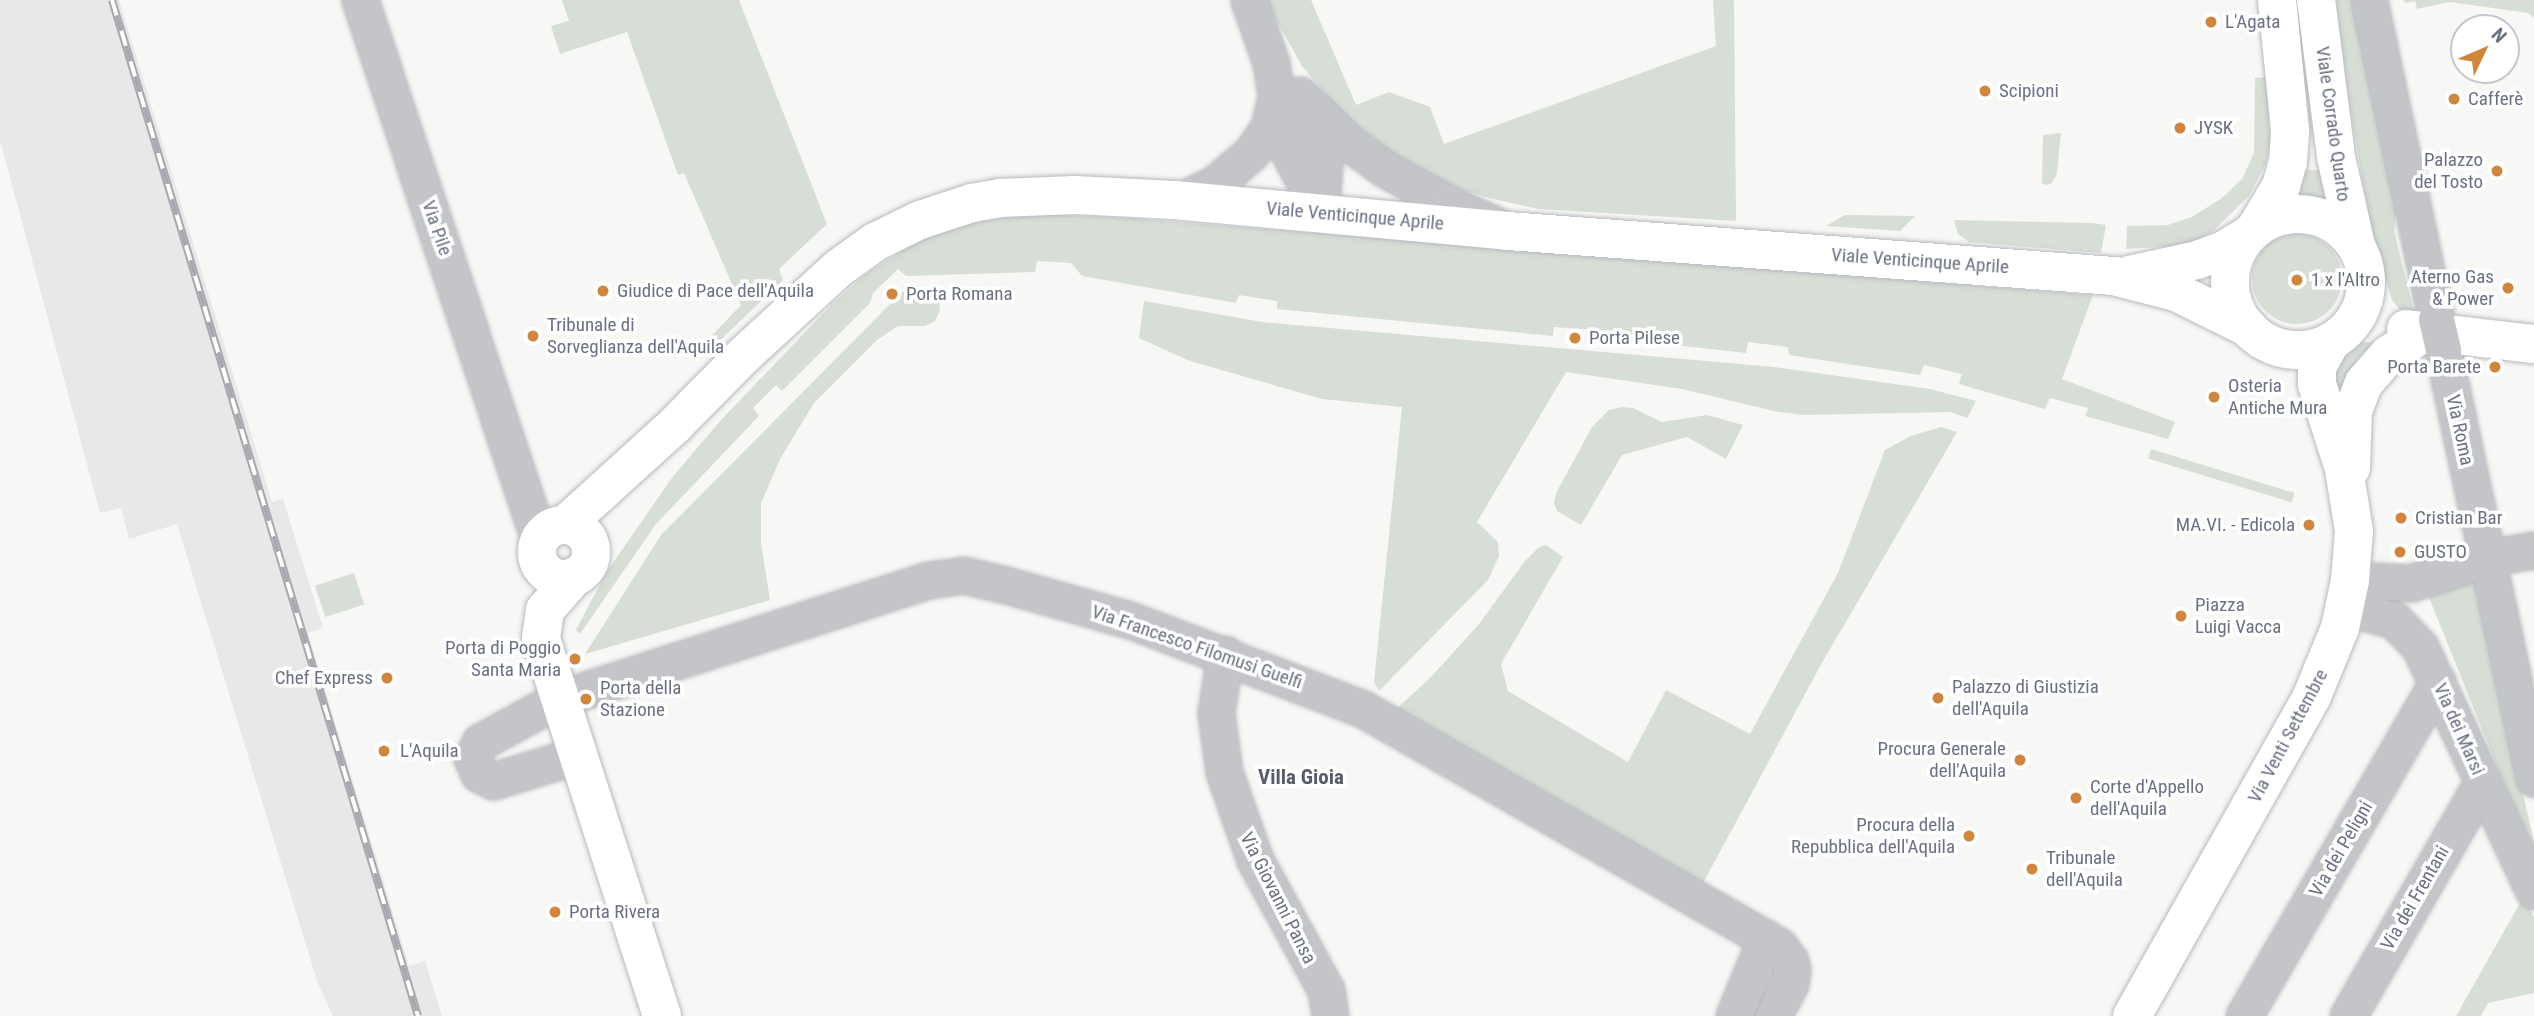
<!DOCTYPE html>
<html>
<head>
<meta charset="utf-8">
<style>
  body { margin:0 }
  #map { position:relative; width:2534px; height:1016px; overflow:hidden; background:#f7f7f5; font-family:"Roboto Condensed",sans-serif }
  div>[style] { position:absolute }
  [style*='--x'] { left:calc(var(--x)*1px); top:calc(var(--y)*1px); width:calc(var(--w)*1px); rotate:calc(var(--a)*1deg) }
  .built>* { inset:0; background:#e7e8e8 }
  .green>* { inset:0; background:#d7ded6; transform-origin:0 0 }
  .round { border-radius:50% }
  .roads { filter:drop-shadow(0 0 2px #b7b9bd) drop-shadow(0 0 2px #b7b9bd) }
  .minor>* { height:35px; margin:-17.5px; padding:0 17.5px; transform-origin:17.5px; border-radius:17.5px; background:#c4c5c9 }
  .major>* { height:38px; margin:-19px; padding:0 19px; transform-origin:19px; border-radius:19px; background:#fff }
  .major>.ring { margin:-19px; padding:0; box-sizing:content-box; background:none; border:38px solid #fff; border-radius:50% }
  .rail>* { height:8px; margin-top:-4px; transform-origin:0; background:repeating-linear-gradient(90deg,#fff 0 16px,#a7a9af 0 32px); box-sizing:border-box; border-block:2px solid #a7a9af }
  .minor-bridge>* { height:35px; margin:-17.5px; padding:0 17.5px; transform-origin:17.5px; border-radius:17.5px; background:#c4c5c9 }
  .dots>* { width:19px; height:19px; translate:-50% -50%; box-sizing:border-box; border:4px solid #fff; border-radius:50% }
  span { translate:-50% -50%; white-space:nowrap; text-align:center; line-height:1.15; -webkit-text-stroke:7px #fff; paint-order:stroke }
  .poi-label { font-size:19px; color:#6a7182 }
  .left { translate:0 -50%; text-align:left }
  .right { translate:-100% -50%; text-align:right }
  .street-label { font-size:19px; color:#6a7182 }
  .neighbourhood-label { font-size:21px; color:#575c68; font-weight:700 }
  .north { position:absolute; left:2450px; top:14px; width:70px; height:70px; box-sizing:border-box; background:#fff; border:2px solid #c3c6cd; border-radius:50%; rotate:46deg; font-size:19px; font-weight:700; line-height:28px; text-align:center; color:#6a7182 }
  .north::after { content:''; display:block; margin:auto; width:24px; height:32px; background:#d0863c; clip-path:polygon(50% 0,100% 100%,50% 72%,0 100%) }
</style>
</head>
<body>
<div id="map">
  <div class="built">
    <i style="clip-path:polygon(0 0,119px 0,272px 502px,283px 499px,323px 628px,308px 633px,409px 966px,425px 961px,442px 1016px,333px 1016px,318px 984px,177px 524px,129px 539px,121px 508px,100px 513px,0 140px)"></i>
  </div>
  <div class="green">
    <i style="clip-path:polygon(562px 0,739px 0,827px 224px,779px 269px,783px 280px,706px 354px,700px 348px,741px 305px,684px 173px,678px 175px,627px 32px,560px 54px,551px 26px,569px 21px)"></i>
    <i style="clip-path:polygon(1265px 0,1311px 0,1356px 105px,1389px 92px,1430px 107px,1444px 144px,1716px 46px,1713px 0,1734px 0,1736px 221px,1539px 209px,1489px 198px,1436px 182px,1391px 156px,1338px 109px,1302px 66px)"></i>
    <i style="clip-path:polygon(2336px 0,2356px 0,2397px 203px,2394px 231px,2415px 316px,2401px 311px,2392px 300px,2372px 233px,2351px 115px)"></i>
    <i style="clip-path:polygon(2403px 0,2534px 0,2534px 18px,2528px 13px,2450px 2px,2417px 9px,2415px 1px,2406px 3px)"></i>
    <i style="clip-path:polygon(2267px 77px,2270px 141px,2266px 163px,2249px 196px,2213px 231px,2196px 241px,2177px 246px,2126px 249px,2127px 226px,2168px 225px,2192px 217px,2222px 198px,2242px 179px,2254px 153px,2255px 78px)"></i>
    <i style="clip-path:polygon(2061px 133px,2057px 173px,2052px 183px,2046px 185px,2042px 183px,2043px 135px)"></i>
    <i style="clip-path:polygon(2300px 170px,2323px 170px,2329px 200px,2293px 197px)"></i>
    <i style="clip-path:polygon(1027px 214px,1128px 218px,2093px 295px,2062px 379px,2175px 422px,2168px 439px,2085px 416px,2088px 408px,2050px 398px,2045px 409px,1959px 384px,1962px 374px,1924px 365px,1920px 375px,1789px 355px,1788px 347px,1748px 342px,1746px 353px,1596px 336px,1596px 330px,1554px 327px,1553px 336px,1277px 309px,1277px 301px,1239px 295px,1236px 303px,1082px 276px,1071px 263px,1037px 261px,1035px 272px,906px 276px,898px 269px,873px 293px,870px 303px,782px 391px,776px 385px,753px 408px,759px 416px,656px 524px,580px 634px,576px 630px,606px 573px,671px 479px,720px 421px,832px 304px,866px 274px,916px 242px,967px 224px)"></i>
    <i style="clip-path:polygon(1845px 215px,1849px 215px,1915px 216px,1900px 231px,1826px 226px)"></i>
    <i style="clip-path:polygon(1954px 220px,2092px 223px,2106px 225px,2101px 253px,1969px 242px,1958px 234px)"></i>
    <i class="round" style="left:2252px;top:234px;width:90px;height:90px"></i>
    <i style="clip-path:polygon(938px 290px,940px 310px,935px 321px,925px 326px,898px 326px,877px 340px,814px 403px,780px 459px,761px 503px,761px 543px,770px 600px,585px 654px,661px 535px,902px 292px)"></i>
    <i style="clip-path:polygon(1144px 301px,1262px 322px,1774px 367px,1930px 389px,1976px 401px,1967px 418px,1950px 412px,1805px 415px,1778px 412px,1682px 389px,1566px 372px,1477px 522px,1498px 542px,1499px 556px,1488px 580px,1379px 691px,1374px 682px,1402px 407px,1322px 399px,1190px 361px,1139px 338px)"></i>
    <i style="clip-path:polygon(2356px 342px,2374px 342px,2356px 361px,2342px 394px,2326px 381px,2346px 345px)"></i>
    <i style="clip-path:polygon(1622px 407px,1633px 408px,1662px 422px,1707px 415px,1743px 425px,1726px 459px,1687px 437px,1622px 455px,1581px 525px,1557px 511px,1554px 503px,1556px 493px,1592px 427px,1609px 410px)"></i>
    <i style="clip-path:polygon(1941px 427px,1957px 432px,1823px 661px,1702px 885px,1394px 711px,1431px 677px,1479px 624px,1525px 561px,1538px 548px,1546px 545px,1563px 557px,1501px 664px,1508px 691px,1628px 762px,1666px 690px,1750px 734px,1838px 573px,1885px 450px,1911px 436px)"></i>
    <i style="left:2151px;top:449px;width:150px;height:10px;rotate:17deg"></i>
    <i style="left:354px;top:573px;width:33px;height:41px;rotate:72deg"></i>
    <i style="clip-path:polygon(2473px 573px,2534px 842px,2534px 858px,2430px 600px,2430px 595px)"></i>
    <i style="clip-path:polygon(2524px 896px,2534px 917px,2534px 993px,2488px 1003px,2481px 1016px,2456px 1016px)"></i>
  </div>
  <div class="roads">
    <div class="minor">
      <i style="--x:360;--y:0;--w:568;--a:71.63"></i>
      <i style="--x:1249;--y:0;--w:67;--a:70.8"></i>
      <i style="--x:1271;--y:63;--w:81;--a:80.8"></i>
      <i style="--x:1284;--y:143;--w:79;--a:62.1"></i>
      <i style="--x:2369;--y:0;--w:326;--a:78.1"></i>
      <i style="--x:1300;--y:95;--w:67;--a:44.4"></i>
      <i style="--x:1348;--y:142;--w:46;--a:36.1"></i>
      <i style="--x:1385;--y:169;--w:71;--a:28.7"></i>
      <i style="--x:1447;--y:203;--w:58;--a:24.4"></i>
      <i style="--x:1307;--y:107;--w:25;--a:67"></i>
      <i style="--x:1317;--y:130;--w:33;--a:78"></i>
      <i style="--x:1324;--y:162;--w:51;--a:93.4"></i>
      <i style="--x:1182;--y:200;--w:37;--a:-26"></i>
      <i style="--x:1215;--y:184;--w:48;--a:-40.7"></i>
      <i style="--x:1251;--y:153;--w:32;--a:-55"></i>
      <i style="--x:1269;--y:127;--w:26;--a:-77"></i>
      <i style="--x:2443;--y:350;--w:438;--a:78"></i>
      <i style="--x:2503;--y:555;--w:31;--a:-9"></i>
      <i style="--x:2350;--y:580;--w:61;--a:2.8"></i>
      <i style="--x:2411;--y:583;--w:65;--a:-17.9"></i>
      <i style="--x:2345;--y:607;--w:51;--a:14.9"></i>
      <i style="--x:2394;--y:620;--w:37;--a:46"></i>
      <i style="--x:2420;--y:647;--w:269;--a:65"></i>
      <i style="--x:1225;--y:654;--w:60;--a:98.7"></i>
      <i style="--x:1216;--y:713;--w:60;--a:82.3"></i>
      <i style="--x:1224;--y:772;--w:93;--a:70.6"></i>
      <i style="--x:1255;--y:860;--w:148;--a:61.4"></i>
      <i style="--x:1326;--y:990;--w:26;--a:81"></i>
      <i style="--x:586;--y:690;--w:360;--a:-17.8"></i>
      <i style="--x:929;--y:580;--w:34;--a:-8"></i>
      <i style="--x:963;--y:575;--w:44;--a:13.1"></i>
      <i style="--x:1006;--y:585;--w:129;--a:15.8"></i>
      <i style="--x:1130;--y:620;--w:249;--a:20.9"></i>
      <i style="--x:1363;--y:709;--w:479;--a:29.7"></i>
      <i style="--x:1779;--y:946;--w:19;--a:54"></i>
      <i style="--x:1790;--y:961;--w:9;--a:77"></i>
      <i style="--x:1792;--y:970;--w:14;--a:98"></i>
      <i style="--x:1790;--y:984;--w:36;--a:118"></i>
      <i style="--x:578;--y:755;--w:89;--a:163"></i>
      <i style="--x:493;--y:781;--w:16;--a:-153"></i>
      <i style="--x:479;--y:774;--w:17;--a:-114"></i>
      <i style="--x:472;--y:758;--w:18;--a:-63"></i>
      <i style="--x:480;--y:742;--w:90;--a:-28.6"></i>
      <i style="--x:559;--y:699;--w:23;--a:-18"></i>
      <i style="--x:1734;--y:1016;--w:84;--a:-67.7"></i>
      <i style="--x:2244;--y:1016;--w:386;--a:-59.9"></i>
      <i style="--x:2348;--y:1016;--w:271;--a:-60.1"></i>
    </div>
    <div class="major">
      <i style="--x:2316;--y:0;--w:158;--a:82.7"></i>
      <i style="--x:2336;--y:157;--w:91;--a:77.3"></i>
      <i class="ring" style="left:2230px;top:214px;width:98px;height:98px"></i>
      <i style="--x:2256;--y:228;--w:49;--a:-59.2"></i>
      <i style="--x:2281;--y:186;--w:25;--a:-74"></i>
      <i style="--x:2288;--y:162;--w:32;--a:-86"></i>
      <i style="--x:2290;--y:130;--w:131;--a:-95.7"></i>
      <i style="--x:2129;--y:275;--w:70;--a:-12.4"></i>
      <i style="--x:2197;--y:260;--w:29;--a:-20"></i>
      <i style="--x:2224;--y:250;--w:29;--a:-31"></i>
      <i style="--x:2406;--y:329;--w:129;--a:6.7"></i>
      <i style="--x:2351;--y:468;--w:57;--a:-88"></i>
      <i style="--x:2353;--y:411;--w:30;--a:-69"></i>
      <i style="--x:2364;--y:383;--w:37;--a:-49"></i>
      <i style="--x:2388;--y:355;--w:44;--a:-31.9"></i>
      <i style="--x:566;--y:524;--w:147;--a:-42.2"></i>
      <i style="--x:675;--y:425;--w:98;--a:-45.4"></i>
      <i style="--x:744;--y:355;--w:129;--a:-42.5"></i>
      <i style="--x:839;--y:268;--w:44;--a:-35.8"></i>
      <i style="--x:875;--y:242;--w:50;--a:-26.1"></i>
      <i style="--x:920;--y:220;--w:55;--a:-18.1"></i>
      <i style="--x:972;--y:203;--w:27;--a:-10"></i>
      <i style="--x:999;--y:198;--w:76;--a:-2.3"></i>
      <i style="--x:1075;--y:195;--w:99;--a:2.9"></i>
      <i style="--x:1174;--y:200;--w:335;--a:5.3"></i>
      <i style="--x:1508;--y:231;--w:608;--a:4.25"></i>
      <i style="--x:2114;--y:276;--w:64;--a:14.5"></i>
      <i style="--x:2176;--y:292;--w:81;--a:26.3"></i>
      <i class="ring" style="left:537px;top:525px;width:16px;height:16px"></i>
      <i style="--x:575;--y:576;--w:45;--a:131.4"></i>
      <i style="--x:545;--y:610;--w:29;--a:98"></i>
      <i style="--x:541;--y:639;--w:396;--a:72.2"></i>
      <i style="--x:2132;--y:1016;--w:367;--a:-60.6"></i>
      <i style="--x:2312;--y:696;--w:74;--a:-67.6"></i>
      <i style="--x:2340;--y:628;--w:49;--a:-78.2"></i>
      <i style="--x:2350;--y:580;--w:49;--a:-85.3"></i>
      <i style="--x:2354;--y:531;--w:63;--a:-99.2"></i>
      <i style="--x:2344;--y:469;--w:89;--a:-107.6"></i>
      <i style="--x:2317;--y:384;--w:17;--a:-90"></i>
      <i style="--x:2317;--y:367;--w:29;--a:-61"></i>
    </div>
  </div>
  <div class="rail">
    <i style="--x:112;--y:0;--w:1061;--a:73.24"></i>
  </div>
  <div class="minor-bridge">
    <i style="--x:2436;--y:319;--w:32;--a:77"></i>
  </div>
  <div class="dots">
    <i style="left:2211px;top:22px;background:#d0863c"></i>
    <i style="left:1985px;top:91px;background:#d0863c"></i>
    <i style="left:2454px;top:99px;background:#d0863c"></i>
    <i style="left:2180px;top:128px;background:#d0863c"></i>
    <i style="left:2497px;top:171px;background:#d0863c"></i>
    <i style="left:2297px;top:280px;background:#d0863c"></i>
    <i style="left:2508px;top:288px;background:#d0863c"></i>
    <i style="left:603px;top:291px;background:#d0863c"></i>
    <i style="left:892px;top:294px;background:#d0863c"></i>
    <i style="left:533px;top:336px;background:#d0863c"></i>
    <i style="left:1575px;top:338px;background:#d0863c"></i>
    <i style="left:2495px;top:367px;background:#d0863c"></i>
    <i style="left:2214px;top:397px;background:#d0863c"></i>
    <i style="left:2401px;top:518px;background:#d0863c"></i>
    <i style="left:2309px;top:525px;background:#d0863c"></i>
    <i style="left:2400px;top:552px;background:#d0863c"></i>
    <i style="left:2181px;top:616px;background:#d0863c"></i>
    <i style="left:575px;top:659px;background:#d0863c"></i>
    <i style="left:387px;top:678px;background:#d0863c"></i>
    <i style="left:1938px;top:698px;background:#d0863c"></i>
    <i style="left:586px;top:699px;background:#d0863c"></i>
    <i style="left:384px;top:751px;background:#d0863c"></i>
    <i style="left:2020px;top:760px;background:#d0863c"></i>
    <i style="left:2076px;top:798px;background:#d0863c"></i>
    <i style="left:1969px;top:836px;background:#d0863c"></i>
    <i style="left:2032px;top:869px;background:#d0863c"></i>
    <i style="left:555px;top:912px;background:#d0863c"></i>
  </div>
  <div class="poi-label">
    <span class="left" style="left:2225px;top:22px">L'Agata</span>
    <span class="left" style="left:1999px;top:91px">Scipioni</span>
    <span class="left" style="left:2468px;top:99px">Cafferè</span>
    <span class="left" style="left:2194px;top:128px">JYSK</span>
    <span class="right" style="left:2483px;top:171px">Palazzo<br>del Tosto</span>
    <span class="right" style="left:2494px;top:288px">Aterno Gas<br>&amp; Power</span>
    <span class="left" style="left:2311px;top:280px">1 x l'Altro</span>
    <span class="left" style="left:617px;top:291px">Giudice di Pace dell'Aquila</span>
    <span class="left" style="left:906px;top:294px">Porta Romana</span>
    <span class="left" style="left:547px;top:336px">Tribunale di<br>Sorveglianza dell'Aquila</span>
    <span class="left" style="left:1589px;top:338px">Porta Pilese</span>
    <span class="right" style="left:2481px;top:367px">Porta Barete</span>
    <span class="left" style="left:2228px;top:397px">Osteria<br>Antiche Mura</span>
    <span class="left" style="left:2415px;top:518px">Cristian Bar</span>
    <span class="right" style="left:2295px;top:525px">MA.VI. - Edicola</span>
    <span class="left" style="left:2414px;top:552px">GUSTO</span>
    <span class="left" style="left:2195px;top:616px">Piazza<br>Luigi Vacca</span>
    <span class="right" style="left:561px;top:659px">Porta di Poggio<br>Santa Maria</span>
    <span class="right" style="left:373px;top:678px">Chef Express</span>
    <span class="left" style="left:1952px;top:698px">Palazzo di Giustizia<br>dell'Aquila</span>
    <span class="left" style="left:600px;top:699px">Porta della<br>Stazione</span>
    <span class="right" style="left:2006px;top:760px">Procura Generale<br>dell'Aquila</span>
    <span class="left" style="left:400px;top:751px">L'Aquila</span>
    <span class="left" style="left:2090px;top:798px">Corte d'Appello<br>dell'Aquila</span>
    <span class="right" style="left:1955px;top:836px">Procura della<br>Repubblica dell'Aquila</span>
    <span class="left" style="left:2046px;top:869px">Tribunale<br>dell'Aquila</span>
    <span class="left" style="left:569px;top:912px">Porta Rivera</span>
  </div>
  <div class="street-label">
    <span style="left:2333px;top:124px;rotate:82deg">Viale Corrado Quarto</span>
    <span style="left:1355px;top:216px;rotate:5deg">Viale Venticinque Aprile</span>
    <span style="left:437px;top:228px;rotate:71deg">Via Pile</span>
    <span style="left:1920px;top:261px;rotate:4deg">Viale Venticinque Aprile</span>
    <span style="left:2460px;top:430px;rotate:78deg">Via Roma</span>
    <span style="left:1197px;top:647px;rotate:19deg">Via Francesco Filomusi Guelfi</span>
    <span style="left:2459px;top:729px;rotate:66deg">Via dei Marsi</span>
    <span style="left:2288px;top:736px;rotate:-62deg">Via Venti Settembre</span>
    <span style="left:2341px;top:849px;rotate:-60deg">Via dei Peligni</span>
    <span style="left:1278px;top:898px;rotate:63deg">Via Giovanni Pansa</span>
    <span style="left:2415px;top:898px;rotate:-60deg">Via dei Frentani</span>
  </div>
  <div class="neighbourhood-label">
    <span style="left:1301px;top:777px">Villa Gioia</span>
  </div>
  <div class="north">N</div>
</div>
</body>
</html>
